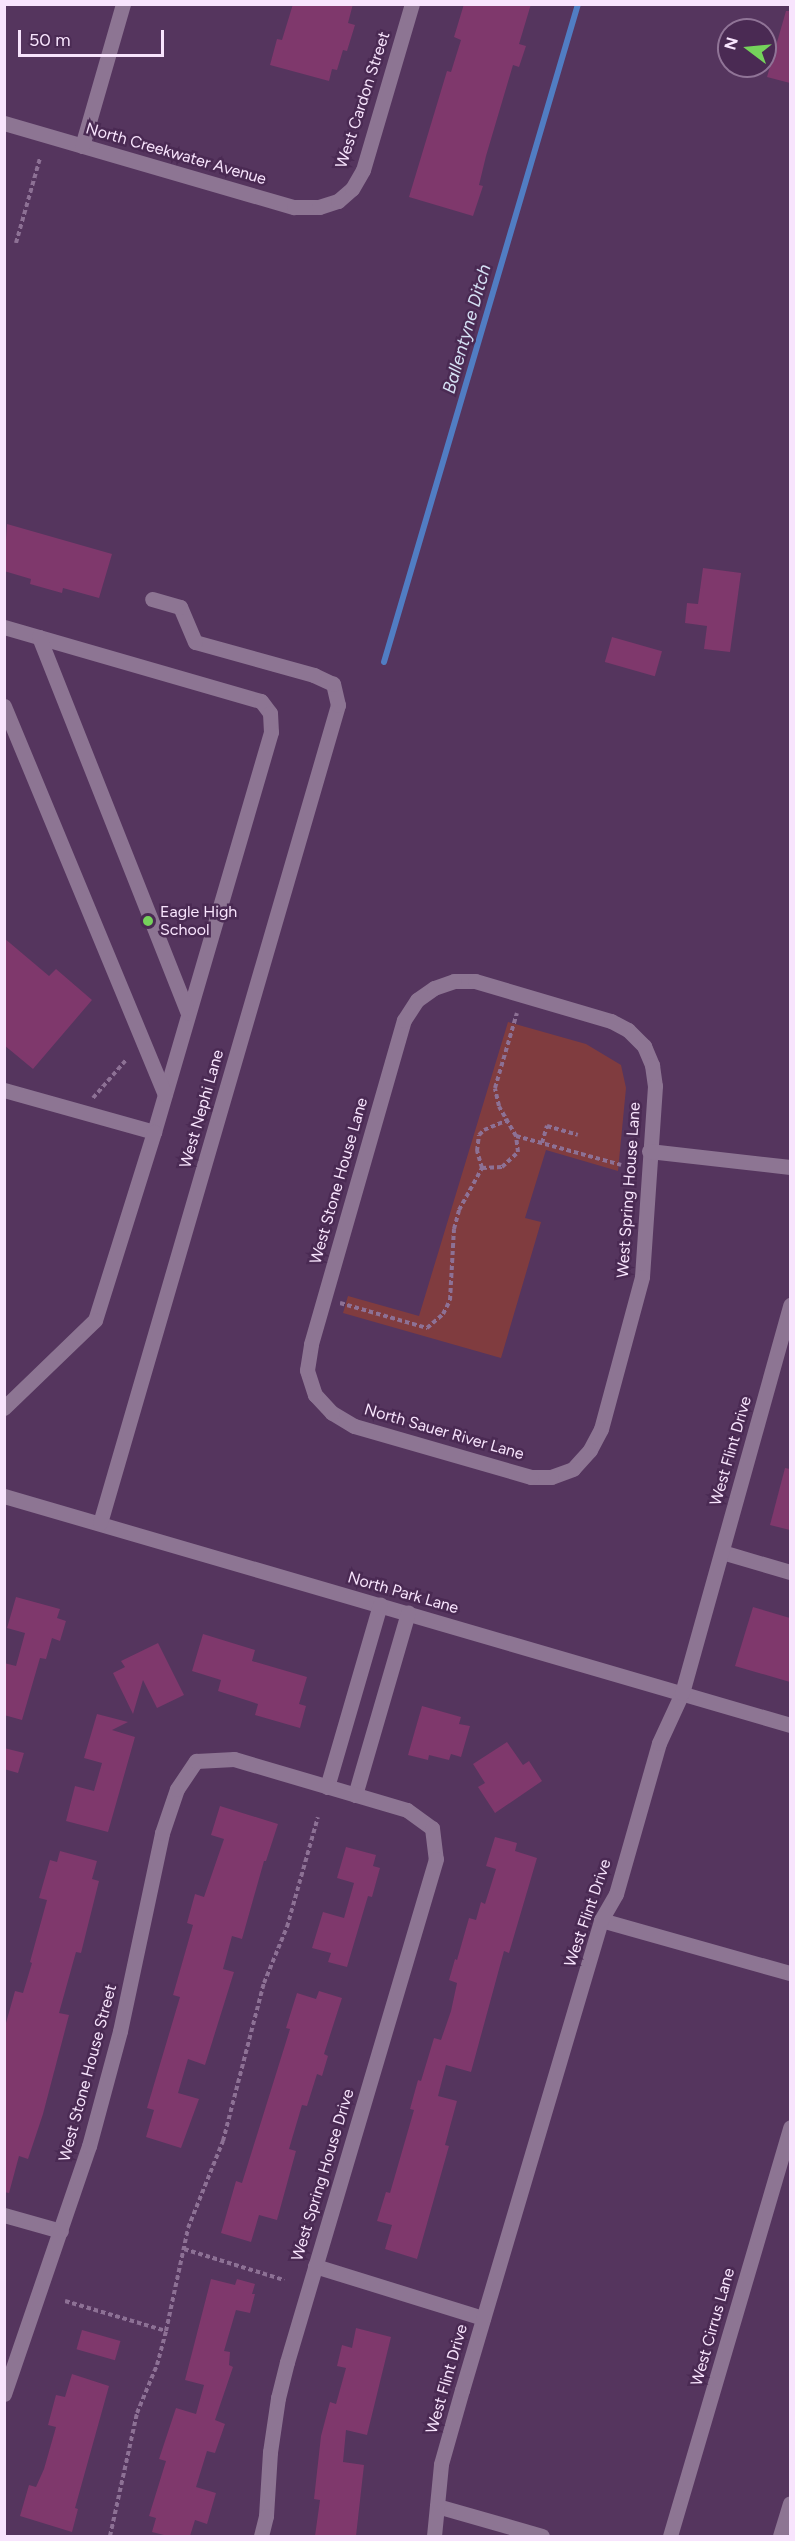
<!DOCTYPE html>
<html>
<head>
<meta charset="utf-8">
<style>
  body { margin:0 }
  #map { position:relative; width:795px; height:2541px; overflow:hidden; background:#55355e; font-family:Figtree,sans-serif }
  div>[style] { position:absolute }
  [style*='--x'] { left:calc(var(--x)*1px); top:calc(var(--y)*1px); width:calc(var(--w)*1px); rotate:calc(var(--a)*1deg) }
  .green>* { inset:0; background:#803c3f }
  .stream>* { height:6px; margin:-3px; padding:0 3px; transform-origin:3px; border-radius:3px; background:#517dc3 }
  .building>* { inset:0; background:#7f386c; transform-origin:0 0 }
  .path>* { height:4px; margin-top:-2px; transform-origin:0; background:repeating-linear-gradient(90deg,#8d7195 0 4.5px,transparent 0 7.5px) }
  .minor>* { height:15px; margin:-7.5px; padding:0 7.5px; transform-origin:7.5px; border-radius:7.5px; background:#8d7593 }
  .dots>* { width:16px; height:16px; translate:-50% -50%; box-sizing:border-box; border:3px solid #4a2a53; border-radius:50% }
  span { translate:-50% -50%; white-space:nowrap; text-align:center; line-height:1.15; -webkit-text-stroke:5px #4a2a53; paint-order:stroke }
  .street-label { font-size:16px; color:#f8e4fd }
  .poi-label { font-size:16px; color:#f8e4fd }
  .left { translate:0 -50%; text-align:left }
  .water-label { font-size:18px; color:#d6e2f5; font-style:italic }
  .frame { position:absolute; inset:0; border:6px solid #f8e4fd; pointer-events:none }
  .north { position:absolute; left:717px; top:18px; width:60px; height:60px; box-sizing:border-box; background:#4a2a53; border:2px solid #907497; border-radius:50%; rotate:286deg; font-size:16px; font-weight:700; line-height:24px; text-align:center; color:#f8e4fd }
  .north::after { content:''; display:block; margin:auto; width:21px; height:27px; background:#75d25b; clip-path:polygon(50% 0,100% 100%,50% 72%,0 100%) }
  .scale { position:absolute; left:18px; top:30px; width:146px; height:27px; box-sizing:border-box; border:3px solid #f8e4fd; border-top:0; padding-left:8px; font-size:18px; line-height:21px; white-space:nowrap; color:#f8e4fd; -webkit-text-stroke:4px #4a2a53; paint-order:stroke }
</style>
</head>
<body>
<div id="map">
  <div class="green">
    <i style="clip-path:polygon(508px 1022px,586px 1044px,621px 1065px,626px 1088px,618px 1171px,546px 1150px,525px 1218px,541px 1222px,501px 1358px,343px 1313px,348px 1296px,419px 1316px)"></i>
  </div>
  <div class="stream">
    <i style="--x:384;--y:662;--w:686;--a:-73.57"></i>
  </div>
  <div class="building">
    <i style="clip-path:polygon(293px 4px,353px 4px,348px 23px,355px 25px,347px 51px,343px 50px,337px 70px,332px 69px,329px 81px,270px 65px,277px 39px,282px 40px)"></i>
    <i style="clip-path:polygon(464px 4px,531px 4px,519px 44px,526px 46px,519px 67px,513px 65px,486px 156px,479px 185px,483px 186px,473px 216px,409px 197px,447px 71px,451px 72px,461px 40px,454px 37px)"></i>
    <i style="clip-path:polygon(786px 11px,790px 11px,790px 83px,767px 77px)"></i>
    <i style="clip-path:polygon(7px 524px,112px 554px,99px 598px,63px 588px,62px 593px,30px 584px,31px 579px,4px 571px)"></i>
    <i style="clip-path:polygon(703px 568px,741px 573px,730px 652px,704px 649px,707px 626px,685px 623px,687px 603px,698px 604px)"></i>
    <i style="left:612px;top:637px;width:52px;height:26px;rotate:16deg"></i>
    <i style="clip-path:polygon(4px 938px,49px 976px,56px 969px,92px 1000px,33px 1069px,4px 1045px)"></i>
    <i style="clip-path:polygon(785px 1468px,790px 1469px,790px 1530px,770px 1525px)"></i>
    <i style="clip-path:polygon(16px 1597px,60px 1609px,57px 1618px,66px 1621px,60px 1641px,52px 1638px,46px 1659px,40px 1658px,22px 1720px,4px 1715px,4px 1663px,16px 1666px,25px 1633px,7px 1628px)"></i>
    <i style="clip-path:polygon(753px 1607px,790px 1618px,790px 1682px,735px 1666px)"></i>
    <i style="clip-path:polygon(203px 1634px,255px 1650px,252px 1661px,307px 1677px,299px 1704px,306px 1706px,300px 1728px,255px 1715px,258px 1704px,218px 1691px,221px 1680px,192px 1671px)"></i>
    <i style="clip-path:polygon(158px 1643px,184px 1695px,157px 1708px,143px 1680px,133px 1714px,113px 1673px,125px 1667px,121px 1661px)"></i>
    <i style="clip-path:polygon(422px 1706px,461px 1717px,459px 1724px,470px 1726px,461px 1757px,451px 1754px,449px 1760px,429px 1755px,428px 1760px,408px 1755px)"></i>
    <i style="clip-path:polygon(97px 1714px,128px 1722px,112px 1730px,135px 1737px,108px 1832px,66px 1821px,75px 1786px,94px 1791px,102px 1763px,84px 1758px)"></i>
    <i style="clip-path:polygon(507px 1742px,523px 1765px,529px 1761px,542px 1781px,495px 1813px,478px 1787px,485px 1783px,473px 1764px)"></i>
    <i style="clip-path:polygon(4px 1748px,24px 1753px,18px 1773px,4px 1769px)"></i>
    <i style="clip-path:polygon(220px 1806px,278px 1824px,266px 1861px,264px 1861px,242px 1939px,232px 1936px,223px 1969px,234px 1972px,205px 2065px,188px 2059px,178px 2093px,199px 2099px,181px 2148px,146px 2137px,154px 2110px,147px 2108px,180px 1997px,173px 1995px,193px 1925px,187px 1923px,195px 1894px,204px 1897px,224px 1839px,211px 1835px)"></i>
    <i style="clip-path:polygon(495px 1837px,517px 1843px,515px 1851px,537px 1858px,509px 1953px,504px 1951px,471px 2072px,446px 2065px,438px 2096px,457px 2101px,445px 2145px,449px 2146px,417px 2259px,385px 2249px,392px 2225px,377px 2221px,386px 2192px,390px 2193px,414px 2110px,410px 2109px,418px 2080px,421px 2081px,434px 2038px,441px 2040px,451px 2011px,457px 1983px,449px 1980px,455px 1959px,457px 1960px,469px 1918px,476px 1920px,481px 1902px,485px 1904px,496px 1869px,486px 1866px)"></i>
    <i style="clip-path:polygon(346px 1847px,376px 1855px,373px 1866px,380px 1868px,372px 1897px,368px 1896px,347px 1967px,328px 1962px,331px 1953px,312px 1948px,323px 1912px,344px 1918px,354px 1883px,337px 1878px)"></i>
    <i style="clip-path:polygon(60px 1851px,97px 1861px,92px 1879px,99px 1881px,81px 1953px,76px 1952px,59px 2013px,69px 2015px,43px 2114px,28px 2159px,19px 2156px,9px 2193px,4px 2192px,4px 2030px,15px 1991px,23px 1993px,32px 1963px,30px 1962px,47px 1900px,39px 1898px,50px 1860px,57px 1862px)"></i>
    <i style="clip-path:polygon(319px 1991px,342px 1998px,324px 2054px,328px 2056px,322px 2076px,317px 2074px,307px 2106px,302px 2105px,289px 2149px,296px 2151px,277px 2220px,259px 2215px,251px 2242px,221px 2233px,236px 2181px,242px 2183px,290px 2029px,286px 2028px,297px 1993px,316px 1999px)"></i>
    <i style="clip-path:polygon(211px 2279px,235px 2285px,237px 2279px,255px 2284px,252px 2294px,255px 2294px,250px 2313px,236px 2310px,224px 2351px,230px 2352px,229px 2365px,233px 2367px,215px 2420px,225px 2424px,215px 2453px,207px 2451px,196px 2487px,216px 2493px,207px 2524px,195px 2520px,190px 2536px,168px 2536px,152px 2532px,156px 2518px,149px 2516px,166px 2461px,159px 2459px,176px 2408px,196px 2414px,204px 2385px,185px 2380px)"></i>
    <i style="clip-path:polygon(356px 2328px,391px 2337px,367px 2435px,346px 2430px,343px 2462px,364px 2465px,356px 2536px,315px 2536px,320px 2500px,314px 2499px,321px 2436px,330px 2402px,336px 2404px,346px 2368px,337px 2366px,342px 2345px,352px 2348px)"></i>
    <i style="left:82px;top:2330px;width:40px;height:20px;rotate:16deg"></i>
    <i style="clip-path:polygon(72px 2374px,109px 2386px,75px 2508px,78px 2509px,72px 2532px,20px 2516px,29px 2485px,36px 2487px,44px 2469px,56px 2427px,48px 2425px,56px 2395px,65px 2397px)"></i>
  </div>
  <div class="path">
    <i style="--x:16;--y:243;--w:88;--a:-74.2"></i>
    <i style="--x:93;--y:1098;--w:50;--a:-49"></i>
    <i style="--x:516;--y:1136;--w:109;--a:15.4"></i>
    <i style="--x:542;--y:1143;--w:18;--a:-74"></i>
    <i style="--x:547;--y:1126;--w:32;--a:16"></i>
    <i style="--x:482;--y:1168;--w:18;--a:-106"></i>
    <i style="--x:477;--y:1151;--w:16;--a:-83"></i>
    <i style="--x:479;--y:1135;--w:7;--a:-45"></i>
    <i style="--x:484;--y:1130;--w:26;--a:-23"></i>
    <i style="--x:340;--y:1303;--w:91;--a:16"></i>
    <i style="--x:427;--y:1328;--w:21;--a:-41"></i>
    <i style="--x:443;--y:1314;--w:16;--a:-63"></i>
    <i style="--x:450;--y:1300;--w:71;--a:-86.8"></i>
    <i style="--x:454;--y:1229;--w:20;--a:-75"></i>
    <i style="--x:459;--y:1210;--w:48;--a:-61.3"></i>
    <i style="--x:482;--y:1168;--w:20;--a:-3"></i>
    <i style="--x:502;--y:1167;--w:22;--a:-43"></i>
    <i style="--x:518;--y:1152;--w:16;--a:-97"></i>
    <i style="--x:516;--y:1136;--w:34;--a:-120"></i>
    <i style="--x:499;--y:1106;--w:18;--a:-103"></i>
    <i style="--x:495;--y:1088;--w:78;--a:-73.7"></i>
    <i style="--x:184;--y:2249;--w:105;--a:17.2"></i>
    <i style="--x:65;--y:2301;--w:105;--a:16.5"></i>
    <i style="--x:110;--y:2536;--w:126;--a:-77.6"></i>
    <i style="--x:137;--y:2413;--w:52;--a:-67.4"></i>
    <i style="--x:157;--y:2365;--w:35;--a:-75"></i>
    <i style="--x:166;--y:2331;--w:105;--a:-77.9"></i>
    <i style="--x:188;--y:2228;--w:94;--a:-68.1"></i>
    <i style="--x:223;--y:2141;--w:163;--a:-75.5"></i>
    <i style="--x:264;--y:1983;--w:61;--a:-67.7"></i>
    <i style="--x:287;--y:1927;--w:114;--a:-74.3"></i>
  </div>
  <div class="minor">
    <i style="--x:4;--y:123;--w:302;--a:16.2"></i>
    <i style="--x:294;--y:207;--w:25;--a:0"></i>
    <i style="--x:319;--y:207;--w:20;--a:-18"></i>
    <i style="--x:338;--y:201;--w:18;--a:-41"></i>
    <i style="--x:352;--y:189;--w:22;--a:-60"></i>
    <i style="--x:363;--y:170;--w:173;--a:-73.6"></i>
    <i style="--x:82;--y:146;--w:148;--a:-73.9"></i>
    <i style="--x:4;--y:627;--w:267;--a:16.1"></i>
    <i style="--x:261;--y:701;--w:15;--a:53"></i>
    <i style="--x:270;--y:713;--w:19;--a:87"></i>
    <i style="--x:271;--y:732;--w:417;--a:106.3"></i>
    <i style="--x:39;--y:637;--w:404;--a:68.4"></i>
    <i style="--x:4;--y:706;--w:420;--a:67.5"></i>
    <i style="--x:454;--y:981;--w:21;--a:0"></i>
    <i style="--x:475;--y:981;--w:142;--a:16.4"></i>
    <i style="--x:611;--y:1021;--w:19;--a:28"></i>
    <i style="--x:628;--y:1030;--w:23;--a:45"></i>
    <i style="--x:644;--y:1046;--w:21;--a:67"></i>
    <i style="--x:652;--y:1065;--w:21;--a:82"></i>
    <i style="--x:655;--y:1086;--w:191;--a:93.9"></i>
    <i style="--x:642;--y:1277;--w:157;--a:105.1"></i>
    <i style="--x:601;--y:1429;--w:24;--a:118"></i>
    <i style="--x:590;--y:1450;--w:25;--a:132"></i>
    <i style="--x:573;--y:1469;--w:23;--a:160"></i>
    <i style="--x:551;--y:1477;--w:20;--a:180"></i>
    <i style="--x:531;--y:1477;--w:184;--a:-163.9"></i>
    <i style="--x:354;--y:1426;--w:26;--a:-149"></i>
    <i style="--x:332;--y:1413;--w:25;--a:-133"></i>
    <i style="--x:315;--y:1395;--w:26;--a:-108"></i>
    <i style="--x:307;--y:1370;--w:26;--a:-81"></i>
    <i style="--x:311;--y:1344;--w:337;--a:-74"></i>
    <i style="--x:404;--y:1020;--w:24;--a:-57"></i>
    <i style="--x:417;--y:1000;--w:21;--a:-35"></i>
    <i style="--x:434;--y:988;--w:21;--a:-19"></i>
    <i style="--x:4;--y:1090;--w:156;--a:15.6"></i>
    <i style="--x:154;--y:1132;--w:197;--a:107.4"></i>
    <i style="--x:95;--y:1320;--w:127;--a:136"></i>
    <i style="--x:649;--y:1151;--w:142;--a:6.5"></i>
    <i style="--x:4;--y:1496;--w:819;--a:16.24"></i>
    <i style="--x:100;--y:1523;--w:852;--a:-73.78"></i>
    <i style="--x:338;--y:705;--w:22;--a:-103"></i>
    <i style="--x:333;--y:684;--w:21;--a:-155"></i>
    <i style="--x:314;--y:675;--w:123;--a:-164.5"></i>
    <i style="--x:195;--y:642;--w:38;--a:-113"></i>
    <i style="--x:180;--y:607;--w:29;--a:-164"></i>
    <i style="--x:722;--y:1552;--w:71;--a:16.4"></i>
    <i style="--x:327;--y:1787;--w:190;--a:-73.8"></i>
    <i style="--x:355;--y:1795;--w:190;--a:-73.8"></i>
    <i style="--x:601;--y:1920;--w:196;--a:15.7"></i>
    <i style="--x:4;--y:2215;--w:59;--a:15.7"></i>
    <i style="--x:315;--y:2266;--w:176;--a:17.2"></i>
    <i style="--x:4;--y:2394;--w:262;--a:-71.1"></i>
    <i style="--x:89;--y:2146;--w:119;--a:-74.9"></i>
    <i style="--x:120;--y:2031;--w:202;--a:-78"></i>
    <i style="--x:162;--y:1833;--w:46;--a:-71.2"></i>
    <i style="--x:177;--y:1789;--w:34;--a:-56"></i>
    <i style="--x:196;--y:1761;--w:38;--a:-3"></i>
    <i style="--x:234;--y:1759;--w:180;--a:16.4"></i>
    <i style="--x:407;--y:1810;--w:31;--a:36"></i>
    <i style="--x:432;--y:1828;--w:31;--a:83"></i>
    <i style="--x:436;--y:1859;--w:525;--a:106.5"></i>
    <i style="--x:287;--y:2362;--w:37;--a:104"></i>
    <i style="--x:278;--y:2398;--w:55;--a:98.4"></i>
    <i style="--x:270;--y:2452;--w:64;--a:93.6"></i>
    <i style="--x:266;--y:2516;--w:21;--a:104"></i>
    <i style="--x:437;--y:2506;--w:109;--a:15.9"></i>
    <i style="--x:434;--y:2536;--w:72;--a:-84.4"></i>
    <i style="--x:441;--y:2464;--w:77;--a:-74.2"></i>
    <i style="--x:462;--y:2390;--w:490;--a:-73.5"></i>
    <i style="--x:601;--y:1920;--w:30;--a:-60"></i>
    <i style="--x:616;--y:1894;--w:157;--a:-74.1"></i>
    <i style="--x:659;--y:1743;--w:55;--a:-65.3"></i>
    <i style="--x:682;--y:1693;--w:403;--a:-74.4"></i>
    <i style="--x:670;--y:2536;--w:426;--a:-73.6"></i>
    <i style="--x:780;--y:2536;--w:34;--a:-73"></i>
  </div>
  <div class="dots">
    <i style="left:148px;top:921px;background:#75d25b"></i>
  </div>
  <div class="street-label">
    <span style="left:363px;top:100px;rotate:-72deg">West Cardon Street</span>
    <span style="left:176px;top:154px;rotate:16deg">North Creekwater Avenue</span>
    <span style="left:202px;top:1109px;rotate:-74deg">West Nephi Lane</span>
    <span style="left:339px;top:1181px;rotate:-74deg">West Stone House Lane</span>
    <span style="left:629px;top:1190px;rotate:-86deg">West Spring House Lane</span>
    <span style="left:444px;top:1432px;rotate:16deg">North Sauer River Lane</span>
    <span style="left:731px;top:1451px;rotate:-74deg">West Flint Drive</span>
    <span style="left:403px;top:1593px;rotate:16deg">North Park Lane</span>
    <span style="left:588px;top:1913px;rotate:-71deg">West Flint Drive</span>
    <span style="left:88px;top:2073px;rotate:-75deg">West Stone House Street</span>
    <span style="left:323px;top:2175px;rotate:-73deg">West Spring House Drive</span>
    <span style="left:713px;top:2327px;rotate:-74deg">West Cirrus Lane</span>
    <span style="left:447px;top:2379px;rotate:-74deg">West Flint Drive</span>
  </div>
  <div class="poi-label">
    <span class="left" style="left:160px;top:921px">Eagle High<br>School</span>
  </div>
  <div class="water-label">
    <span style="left:467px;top:329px;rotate:-74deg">Ballentyne Ditch</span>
  </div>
  <div class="frame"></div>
  <div class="north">N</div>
  <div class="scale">50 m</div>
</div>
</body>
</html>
